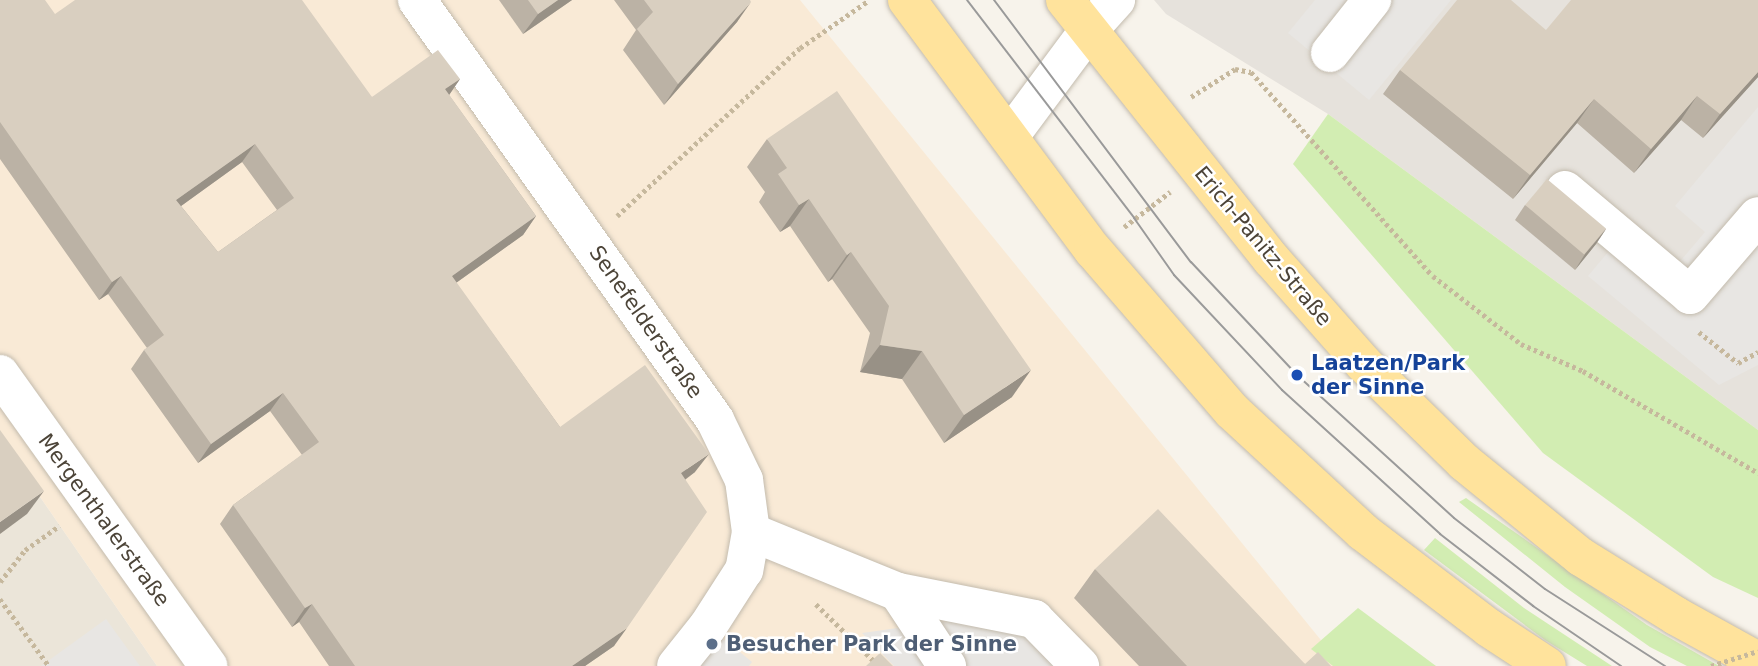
<!DOCTYPE html>
<html>
<head>
<meta charset="utf-8">
<style>
  body { margin:0 }
  #map { position:relative; width:1758px; height:666px; overflow:hidden; background:#f7f3eb; font-family:"DejaVu Sans",sans-serif }
  div>[style] { position:absolute }
  [style*='--x'] { left:calc(var(--x)*1px); top:calc(var(--y)*1px); width:calc(var(--w)*1px); rotate:calc(var(--a)*1deg) }
  .residential>* { inset:0; background:#ebe5d9 }
  .commercial>* { inset:0; background:#f9ead6 }
  .industrial>* { inset:0; background:#e6e2dc }
  .green>* { inset:0; background:#d2edb2 }
  .parking>* { inset:0; background:#e8e6e3 }
  .path>* { height:4.5px; margin-top:-2.25px; transform-origin:0; background:repeating-linear-gradient(90deg,#c6b89d 0 3.5px,transparent 0 7px) }
  .roads { filter:drop-shadow(0 0 2px #c3bbad) drop-shadow(0 0 2px #c3bbad) }
  .minor>* { height:38px; margin:-19px; padding:0 19px; transform-origin:19px; border-radius:19px; background:#fff }
  .major>* { height:38px; margin:-19px; padding:0 19px; transform-origin:19px; border-radius:19px; background:#ffe39c }
  .tram>* { height:2px; margin:-1px; padding:0 1px; transform-origin:1px; border-radius:1px; background:#9a9a9a }
  .path-bridge>* { height:4.5px; margin-top:-2.25px; transform-origin:0; background:repeating-linear-gradient(90deg,#c6b89d 0 3.5px,transparent 0 7px) }
  .wall>* { inset:0; background:#bbb2a5 }
  .shaded-wall>* { inset:0; background:#989186 }
  .building>* { inset:0; background:#d9cfc0; transform-origin:0 0 }
  .dots>* { width:19px; height:19px; translate:-50% -50%; box-sizing:border-box; border:4px solid #fff; border-radius:50% }
  span { translate:-50% -50%; white-space:nowrap; text-align:center; line-height:1.15; -webkit-text-stroke:5px #fff; paint-order:stroke }
  .street-label { font-size:21px; color:#4c4438 }
  .transit-label { font-size:21px; color:#164399; font-weight:700 }
  .left { translate:0 -50%; text-align:left }
  .service-label { font-size:21px; color:#4e5e75; font-weight:700 }
</style>
</head>
<body>
<div id="map">
  <div class="residential">
    <i style="clip-path:polygon(0 439px,157px 666px,0 666px)"></i>
  </div>
  <div class="commercial">
    <i style="clip-path:polygon(0 0,800px 0,1342px 666px,157px 666px,0 439px)"></i>
  </div>
  <div class="industrial">
    <i style="clip-path:polygon(1154px 0,1758px 0,1758px 430px,1328px 114px,1166px 14px)"></i>
  </div>
  <div class="green">
    <i style="clip-path:polygon(1328px 114px,1758px 430px,1758px 598px,1713px 577px,1543px 453px,1293px 164px)"></i>
    <i style="clip-path:polygon(1466px 498px,1647px 625px,1719px 666px,1687px 666px,1650px 647px,1565px 587px,1459px 502px)"></i>
    <i style="clip-path:polygon(1435px 538px,1524px 608px,1612px 666px,1587px 666px,1545px 640px,1424px 550px)"></i>
    <i style="clip-path:polygon(1358px 608px,1436px 666px,1333px 666px,1311px 649px)"></i>
  </div>
  <div class="parking">
    <i style="clip-path:polygon(1315px 0,1451px 0,1369px 100px,1288px 33px)"></i>
    <i style="clip-path:polygon(1758px 107px,1758px 365px,1719px 385px,1588px 276px,1630px 226px,1677px 265px,1705px 232px,1675px 206px)"></i>
    <i style="clip-path:polygon(1012px 612px,1061px 666px,894px 666px,862px 633px)"></i>
    <i style="clip-path:polygon(106px 619px,140px 666px,41px 666px)"></i>
    <i style="clip-path:polygon(708px 626px,752px 662px,749px 666px,676px 666px)"></i>
  </div>
  <div class="path">
    <i style="--x:1191;--y:97;--w:52;--a:-32.5"></i>
    <i style="--x:1235;--y:69;--w:16;--a:11"></i>
    <i style="--x:1251;--y:72;--w:273;--a:48.3"></i>
    <i style="--x:1433;--y:276;--w:111;--a:37.7"></i>
    <i style="--x:1521;--y:344;--w:68;--a:23.5"></i>
    <i style="--x:1583;--y:371;--w:203;--a:30.2"></i>
    <i style="--x:617;--y:216;--w:248;--a:-42.6"></i>
    <i style="--x:800;--y:48;--w:83;--a:-34.7"></i>
    <i style="--x:1124;--y:227;--w:58;--a:-37.3"></i>
    <i style="--x:1699;--y:332;--w:50;--a:38.5"></i>
    <i style="--x:1738;--y:363;--w:23;--a:-29"></i>
    <i style="--x:0;--y:582;--w:41;--a:-52"></i>
    <i style="--x:25;--y:550;--w:42;--a:-35.2"></i>
    <i style="--x:0;--y:599;--w:83;--a:53.8"></i>
    <i style="--x:816;--y:604;--w:88;--a:44.5"></i>
  </div>
  <div class="roads">
    <div class="minor">
      <i style="--x:417;--y:0;--w:515;--a:54.64"></i>
      <i style="--x:715;--y:420;--w:67;--a:64.2"></i>
      <i style="--x:744;--y:480;--w:52;--a:82.3"></i>
      <i style="--x:751;--y:532;--w:39;--a:100"></i>
      <i style="--x:744;--y:570;--w:67;--a:122.7"></i>
      <i style="--x:708;--y:626;--w:51;--a:128.7"></i>
      <i style="--x:1330;--y:53;--w:68;--a:-51.6"></i>
      <i style="--x:1010;--y:136;--w:131;--a:-53.4"></i>
      <i style="--x:1088;--y:31;--w:42;--a:-47.9"></i>
      <i style="--x:1565;--y:190;--w:163;--a:40"></i>
      <i style="--x:1690;--y:295;--w:104;--a:-49.3"></i>
      <i style="--x:0;--y:374;--w:359;--a:54.5"></i>
      <i style="--x:751;--y:532;--w:159;--a:22.2"></i>
      <i style="--x:898;--y:592;--w:139;--a:11.2"></i>
      <i style="--x:1034;--y:619;--w:66;--a:45.6"></i>
      <i style="--x:898;--y:592;--w:89;--a:56.5"></i>
    </div>
    <div class="major">
      <i style="--x:907;--y:0;--w:312;--a:53.4"></i>
      <i style="--x:1093;--y:250;--w:213;--a:49.2"></i>
      <i style="--x:1232;--y:411;--w:178;--a:42.7"></i>
      <i style="--x:1363;--y:532;--w:158;--a:37.3"></i>
      <i style="--x:1489;--y:628;--w:69;--a:33.2"></i>
      <i style="--x:1065;--y:0;--w:332;--a:51.5"></i>
      <i style="--x:1272;--y:260;--w:139;--a:48.5"></i>
      <i style="--x:1364;--y:364;--w:140;--a:44.4"></i>
      <i style="--x:1464;--y:462;--w:151;--a:39.1"></i>
      <i style="--x:1581;--y:557;--w:112;--a:31.8"></i>
      <i style="--x:1676;--y:616;--w:94;--a:28.8"></i>
    </div>
  </div>
  <div class="tram">
    <i style="--x:967;--y:0;--w:275;--a:52.5"></i>
    <i style="--x:1134;--y:218;--w:70;--a:54.9"></i>
    <i style="--x:1174;--y:275;--w:158;--a:46.8"></i>
    <i style="--x:1282;--y:390;--w:214;--a:42.3"></i>
    <i style="--x:1440;--y:534;--w:118;--a:37.7"></i>
    <i style="--x:1533;--y:606;--w:107;--a:34.3"></i>
    <i style="--x:994;--y:0;--w:328;--a:53.1"></i>
    <i style="--x:1191;--y:262;--w:155;--a:46.8"></i>
    <i style="--x:1297;--y:375;--w:212;--a:42.3"></i>
    <i style="--x:1454;--y:518;--w:115;--a:38"></i>
    <i style="--x:1545;--y:589;--w:143;--a:32.7"></i>
  </div>
  <div class="path-bridge">
    <i style="--x:1711;--y:666;--w:49;--a:-17.7"></i>
  </div>
  <div class="wall">
    <i style="clip-path:polygon(evenodd,0 0,372px 97px,460px 79px,449px 95px,536px 216px,523px 235px,456px 283px,560px 427px,695px 472px,685px 480px,614px 646px,585px 666px,329px 666px,299px 622px,292px 627px,220px 524px,233px 505px,302px 455px,270px 411px,198px 463px,131px 369px,144px 350px,147px 348px,108px 294px,99px 300px,0 159px,0 0,242px 162px,277px 210px,218px 252px,181px 206px,242px 162px)"></i>
    <i style="clip-path:polygon(499px 0,572px 0,523px 34px)"></i>
    <i style="clip-path:polygon(614px 0,750px 0,737px 22px,664px 105px,623px 50px,636px 30px)"></i>
    <i style="clip-path:polygon(1758px 0,1758px 77px,1703px 138px,1681px 120px,1634px 173px,1577px 123px,1513px 199px,1383px 94px,1400px 70px,1546px 30px)"></i>
    <i style="clip-path:polygon(767px 139px,1012px 397px,944px 443px,902px 379px,860px 372px,870px 333px,832px 279px,828px 282px,790px 226px,780px 232px,759px 202px,765px 192px,747px 167px)"></i>
    <i style="clip-path:polygon(1525px 205px,1606px 229px,1596px 244px,1575px 270px,1515px 220px)"></i>
    <i style="clip-path:polygon(1095px 569px,1305px 664px,1331px 666px,1139px 666px,1074px 598px)"></i>
  </div>
  <div class="shaded-wall">
    <i style="clip-path:polygon(558px 0,572px 0,523px 34px,538px 14px)"></i>
    <i style="clip-path:polygon(751px 2px,737px 22px,664px 105px,678px 84px)"></i>
    <i style="clip-path:polygon(1758px 72px,1758px 77px,1703px 138px,1720px 114px)"></i>
    <i style="clip-path:polygon(460px 79px,447px 98px,445px 89px)"></i>
    <i style="clip-path:polygon(1697px 96px,1681px 120px,1634px 173px,1651px 149px)"></i>
    <i style="clip-path:polygon(1594px 99px,1577px 123px,1513px 199px,1530px 175px)"></i>
    <i style="clip-path:polygon(255px 144px,242px 162px,163px 219px,176px 200px)"></i>
    <i style="clip-path:polygon(809px 199px,790px 226px,780px 232px,799px 205px)"></i>
    <i style="clip-path:polygon(536px 216px,523px 235px,439px 295px,452px 276px)"></i>
    <i style="clip-path:polygon(1606px 229px,1596px 244px,1575px 270px,1585px 254px)"></i>
    <i style="clip-path:polygon(851px 252px,832px 279px,828px 282px,847px 255px)"></i>
    <i style="clip-path:polygon(121px 276px,108px 294px,99px 300px,112px 282px)"></i>
    <i style="clip-path:polygon(880px 345px,922px 351px,902px 379px,860px 372px)"></i>
    <i style="clip-path:polygon(1031px 370px,1012px 397px,944px 443px,964px 415px)"></i>
    <i style="clip-path:polygon(283px 393px,270px 411px,198px 463px,211px 444px)"></i>
    <i style="clip-path:polygon(709px 454px,695px 472px,668px 492px,681px 473px)"></i>
    <i style="clip-path:polygon(44px 491px,27px 514px,0 534px,0 522px)"></i>
    <i style="clip-path:polygon(312px 604px,299px 622px,292px 627px,305px 608px)"></i>
    <i style="clip-path:polygon(627px 628px,614px 646px,585px 666px,572px 666px)"></i>
  </div>
  <div class="building">
    <i style="clip-path:polygon(evenodd,0 0,45px 0,55px 14px,75px 0,302px 0,372px 97px,438px 50px,460px 79px,445px 89px,536px 216px,452px 276px,560px 427px,645px 365px,709px 454px,681px 473px,707px 512px,627px 628px,572px 666px,355px 666px,312px 604px,305px 608px,233px 505px,319px 442px,283px 393px,211px 444px,144px 350px,164px 335px,121px 276px,112px 282px,0 122px,0 0,255px 144px,294px 198px,218px 252px,176px 200px,255px 144px)"></i>
    <i style="clip-path:polygon(528px 0,558px 0,538px 14px)"></i>
    <i style="clip-path:polygon(644px 0,750px 0,751px 2px,678px 84px,637px 29px,653px 12px)"></i>
    <i style="clip-path:polygon(1457px 0,1511px 0,1546px 30px,1571px 0,1758px 0,1758px 72px,1720px 114px,1697px 96px,1651px 149px,1594px 99px,1530px 175px,1400px 70px)"></i>
    <i style="clip-path:polygon(837px 91px,1031px 370px,964px 415px,922px 351px,880px 345px,889px 306px,851px 252px,847px 255px,809px 199px,799px 205px,778px 174px,787px 168px,767px 139px)"></i>
    <i style="left:1547px;top:179px;width:77px;height:34px;rotate:40deg"></i>
    <i style="clip-path:polygon(0 430px,44px 491px,0 522px)"></i>
    <i style="clip-path:polygon(1158px 509px,1305px 664px,1318px 652px,1331px 666px,1187px 666px,1095px 569px)"></i>
    <i style="clip-path:polygon(880px 653px,893px 666px,866px 666px)"></i>
  </div>
  <div class="dots">
    <i style="left:1297px;top:375px;background:#1a4fb4"></i>
    <i style="left:712px;top:644px;background:#5c6f8a"></i>
  </div>
  <div class="street-label">
    <span style="left:1263px;top:246px;rotate:50deg">Erich-Panitz-Straße</span>
    <span style="left:646px;top:322px;rotate:55deg">Senefelderstraße</span>
    <span style="left:104px;top:520px;rotate:54deg">Mergenthalerstraße</span>
  </div>
  <div class="transit-label">
    <span class="left" style="left:1311px;top:375px">Laatzen/Park<br>der Sinne</span>
  </div>
  <div class="service-label">
    <span class="left" style="left:726px;top:644px">Besucher Park der Sinne</span>
  </div>
</div>
</body>
</html>
